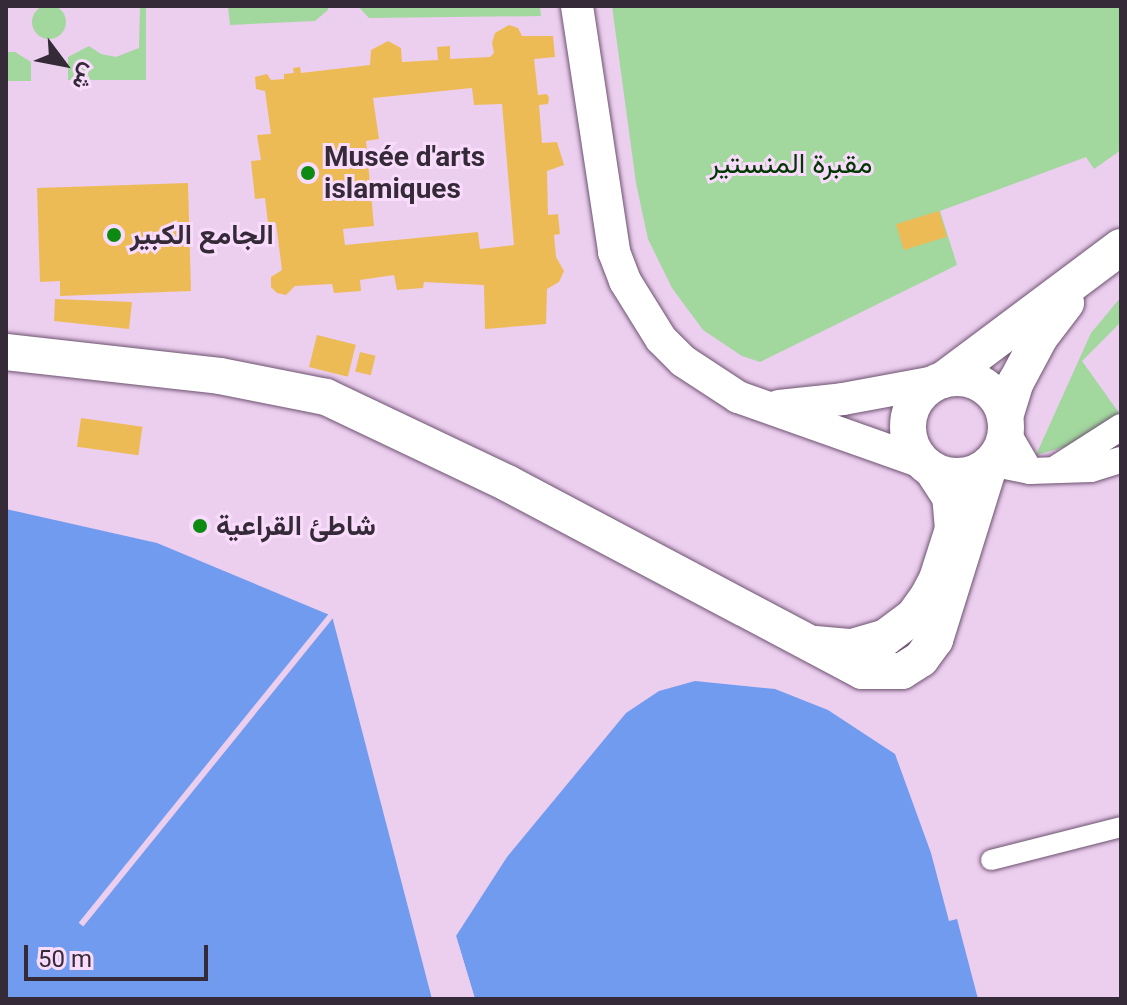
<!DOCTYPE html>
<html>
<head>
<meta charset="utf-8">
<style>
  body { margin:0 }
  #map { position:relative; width:1127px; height:1005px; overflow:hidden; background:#ecceef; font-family:Roboto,Vazirmatn,sans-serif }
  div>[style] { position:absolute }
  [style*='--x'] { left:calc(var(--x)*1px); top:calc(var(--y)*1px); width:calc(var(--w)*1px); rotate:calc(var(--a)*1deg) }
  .green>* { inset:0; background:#a2d79e }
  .round { border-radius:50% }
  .water>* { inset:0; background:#719bee }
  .pier>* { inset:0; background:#ecceef; transform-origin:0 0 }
  .building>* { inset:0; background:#edbb56; transform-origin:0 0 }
  .roads { filter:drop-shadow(0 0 2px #6d5370) drop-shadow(0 0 2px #6d5370) }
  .pedestrian>* { height:20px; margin:-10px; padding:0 10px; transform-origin:10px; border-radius:10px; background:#fff }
  .minor>* { height:26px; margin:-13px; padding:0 13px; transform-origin:13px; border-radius:13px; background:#fff }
  .tertiary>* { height:32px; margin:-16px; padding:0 16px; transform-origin:16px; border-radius:16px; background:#fff }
  .secondary>* { height:36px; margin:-18px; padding:0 18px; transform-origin:18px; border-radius:18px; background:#fff }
  .secondary>.ring { margin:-18px; padding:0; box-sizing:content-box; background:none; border:36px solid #fff; border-radius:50% }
  .dots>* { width:22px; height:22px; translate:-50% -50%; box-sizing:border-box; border:4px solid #f9dbfc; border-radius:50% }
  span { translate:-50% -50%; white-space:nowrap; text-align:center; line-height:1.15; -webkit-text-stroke:6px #f9dbfc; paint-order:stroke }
  .poi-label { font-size:28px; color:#352a37; font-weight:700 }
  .left { translate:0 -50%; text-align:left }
  .park-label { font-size:28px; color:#013702 }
  .frame { position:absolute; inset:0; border:8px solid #352a37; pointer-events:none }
  .north { position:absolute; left:24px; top:24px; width:80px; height:80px; -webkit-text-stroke:6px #f9dbfc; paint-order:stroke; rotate:122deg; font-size:22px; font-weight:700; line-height:32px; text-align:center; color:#352a37 }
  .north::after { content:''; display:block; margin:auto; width:28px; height:36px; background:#352a37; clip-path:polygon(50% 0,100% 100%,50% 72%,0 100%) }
  .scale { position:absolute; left:24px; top:945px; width:184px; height:36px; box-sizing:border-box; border:4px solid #352a37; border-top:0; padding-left:10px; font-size:24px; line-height:28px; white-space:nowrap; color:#352a37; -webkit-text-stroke:6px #f9dbfc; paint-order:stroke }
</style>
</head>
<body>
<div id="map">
  <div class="green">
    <i class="round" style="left:32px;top:5px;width:34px;height:34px"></i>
    <i style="clip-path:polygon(140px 6px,146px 6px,146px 80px,68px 80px,68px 57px,89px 46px,101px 54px,116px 57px,139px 48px)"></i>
    <i style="clip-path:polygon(228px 6px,328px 6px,328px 10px,315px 21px,230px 25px)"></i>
    <i style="clip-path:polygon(358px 6px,540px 6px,541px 16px,369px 18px)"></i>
    <i style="clip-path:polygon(612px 6px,1121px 6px,1121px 150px,1094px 169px,1086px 157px,940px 211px,957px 265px,760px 362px,742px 356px,703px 330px,672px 288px,648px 239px,636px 183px)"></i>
    <i style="clip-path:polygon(6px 52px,15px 52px,31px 62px,31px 81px,6px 81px)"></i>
    <i style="clip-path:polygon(1121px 297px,1121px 322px,1082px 361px,1119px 413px,1072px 445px,1036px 455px,1091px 333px)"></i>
  </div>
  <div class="water">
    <i style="clip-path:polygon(6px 509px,157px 543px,332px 616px,432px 999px,6px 999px)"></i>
    <i style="clip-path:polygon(695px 681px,775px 689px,828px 710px,895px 754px,931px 853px,949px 921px,957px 919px,978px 999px,475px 999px,456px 936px,507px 857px,626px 713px,659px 691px)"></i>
  </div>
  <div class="pier">
    <i style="left:331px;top:611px;width:6px;height:401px;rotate:39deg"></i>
    <i style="clip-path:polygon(455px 932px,456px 936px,475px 999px,470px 999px,453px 937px)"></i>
  </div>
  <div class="building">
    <i style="clip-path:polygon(evenodd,509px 25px,518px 28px,522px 36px,553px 36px,555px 57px,534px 59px,538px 95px,547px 94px,549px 98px,548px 104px,539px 105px,542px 143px,557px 142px,564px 165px,547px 171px,548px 215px,558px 214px,560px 234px,554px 235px,556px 257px,564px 271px,559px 282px,547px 289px,546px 324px,485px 329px,484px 285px,424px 282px,423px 288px,397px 290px,394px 275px,360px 280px,361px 291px,334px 293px,332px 284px,295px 286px,286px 295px,277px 293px,271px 287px,271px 277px,282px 270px,276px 223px,268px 223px,265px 198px,255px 199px,251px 161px,261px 160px,257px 135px,271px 134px,265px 91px,256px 89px,255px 77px,267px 74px,271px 80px,284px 79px,284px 74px,294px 73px,293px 68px,300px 67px,301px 73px,370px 65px,371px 50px,388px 41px,401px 48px,402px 62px,438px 60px,437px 47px,450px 46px,450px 59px,490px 57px,494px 53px,492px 43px,495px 33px,509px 25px,472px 88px,474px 105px,502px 104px,514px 245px,480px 249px,478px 232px,345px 245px,343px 229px,374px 226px,366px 141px,379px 139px,373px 98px,472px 88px)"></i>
    <i style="clip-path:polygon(188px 183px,191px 291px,60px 296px,60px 281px,40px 282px,37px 188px)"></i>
    <i style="left:939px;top:211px;width:27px;height:45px;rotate:73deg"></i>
    <i style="clip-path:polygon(55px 299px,132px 302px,129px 329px,54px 321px)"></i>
    <i style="left:317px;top:335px;width:40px;height:33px;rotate:14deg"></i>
    <i style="left:360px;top:352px;width:16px;height:20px;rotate:14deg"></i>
    <i style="left:81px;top:418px;width:62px;height:29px;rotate:8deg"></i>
  </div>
  <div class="roads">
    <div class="pedestrian">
      <i style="--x:991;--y:860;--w:134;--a:-14.2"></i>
    </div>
    <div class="minor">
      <i style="--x:990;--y:463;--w:41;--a:11.3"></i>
      <i style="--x:1030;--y:471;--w:48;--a:-120.3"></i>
      <i style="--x:1057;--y:468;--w:76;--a:-32.6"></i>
      <i style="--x:1030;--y:471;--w:61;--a:-1.9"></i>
      <i style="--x:1091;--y:469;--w:31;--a:-17"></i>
    </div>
    <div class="tertiary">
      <i style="--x:577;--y:6;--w:249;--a:81.4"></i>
      <i style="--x:614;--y:252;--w:31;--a:69"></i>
      <i style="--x:625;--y:281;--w:68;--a:58.2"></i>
      <i style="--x:661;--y:339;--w:31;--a:45"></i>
      <i style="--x:683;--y:361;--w:66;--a:33.2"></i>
      <i style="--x:738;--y:397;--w:197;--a:19.5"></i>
      <i style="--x:779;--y:406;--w:64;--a:-6.2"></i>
      <i style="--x:843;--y:399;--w:99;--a:-10.5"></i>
    </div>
    <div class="secondary">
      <i style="--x:6;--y:352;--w:215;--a:6.4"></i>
      <i style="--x:220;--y:376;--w:108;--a:11.2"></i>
      <i style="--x:326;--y:397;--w:200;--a:25.4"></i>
      <i style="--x:507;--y:483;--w:402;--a:27.9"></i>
      <i style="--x:862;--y:671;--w:40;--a:0"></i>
      <i style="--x:902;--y:671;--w:22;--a:-32"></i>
      <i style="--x:921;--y:659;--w:24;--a:-54"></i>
      <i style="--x:935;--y:640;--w:185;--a:-72.7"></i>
      <i class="ring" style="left:908px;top:378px;width:62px;height:62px"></i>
      <i style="--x:943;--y:380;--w:222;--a:-36.8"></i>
      <i style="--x:1005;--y:417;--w:37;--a:-73"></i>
      <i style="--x:1016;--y:382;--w:51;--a:-61.9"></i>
      <i style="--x:1040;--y:337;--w:43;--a:-52.6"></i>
      <i style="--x:815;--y:644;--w:37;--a:5"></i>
      <i style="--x:852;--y:647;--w:35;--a:-16"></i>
      <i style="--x:886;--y:637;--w:34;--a:-37"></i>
      <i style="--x:913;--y:617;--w:24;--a:-54"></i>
      <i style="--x:927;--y:598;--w:21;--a:-62"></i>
      <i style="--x:937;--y:579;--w:52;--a:-72.3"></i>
      <i style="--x:953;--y:529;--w:32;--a:-95"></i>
      <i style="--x:950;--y:497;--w:33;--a:-123"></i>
    </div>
  </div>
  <div class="dots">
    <i style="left:308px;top:173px;background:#0c8a11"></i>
    <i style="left:114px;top:235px;background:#0c8a11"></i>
    <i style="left:200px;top:526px;background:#0c8a11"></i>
  </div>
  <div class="poi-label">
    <span class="left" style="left:324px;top:173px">Musée d'arts<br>islamiques</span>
    <span class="left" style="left:130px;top:235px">الجامع الكبير</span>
    <span class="left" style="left:216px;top:526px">شاطئ القراعية</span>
  </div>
  <div class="park-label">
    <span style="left:791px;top:164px">مقبرة المنستير</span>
  </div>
  <div class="frame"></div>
  <div class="north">ش</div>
  <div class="scale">50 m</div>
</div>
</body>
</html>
